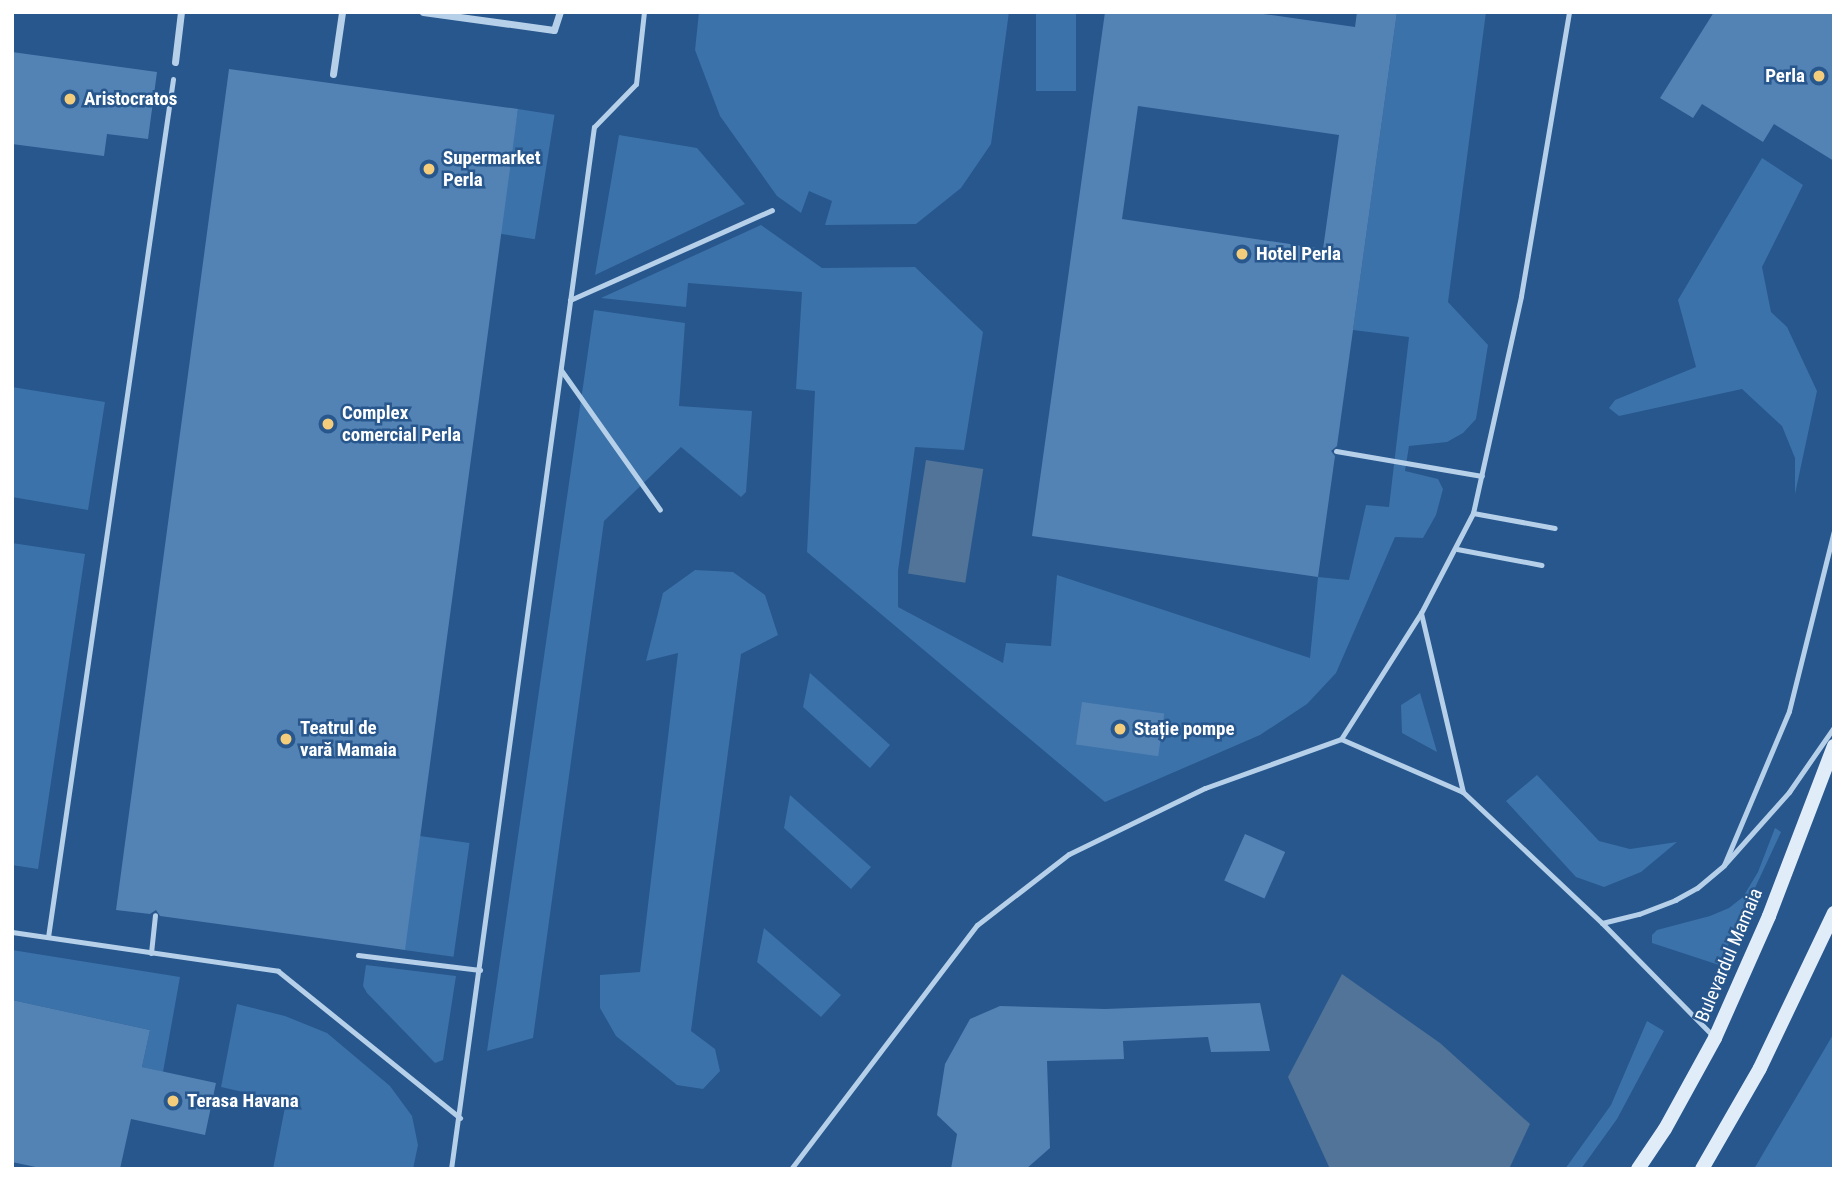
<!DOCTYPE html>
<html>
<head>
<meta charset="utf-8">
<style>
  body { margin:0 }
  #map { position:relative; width:1846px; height:1181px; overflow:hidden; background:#27578d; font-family:"Roboto Condensed",sans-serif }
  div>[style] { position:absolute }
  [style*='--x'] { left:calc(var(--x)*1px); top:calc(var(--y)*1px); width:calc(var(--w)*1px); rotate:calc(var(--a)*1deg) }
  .green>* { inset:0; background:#3b72a9; transform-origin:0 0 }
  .water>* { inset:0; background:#517498; transform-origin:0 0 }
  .building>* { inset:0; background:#5383b5; transform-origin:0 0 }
  .lane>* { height:5px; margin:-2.5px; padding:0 2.5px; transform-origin:2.5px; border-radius:2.5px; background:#b6d0ea }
  .street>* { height:7px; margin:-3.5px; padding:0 3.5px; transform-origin:3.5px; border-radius:3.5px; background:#b6d0ea }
  .secondary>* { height:14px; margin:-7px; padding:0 7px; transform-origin:7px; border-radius:7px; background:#e1ecf9 }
  .dots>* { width:19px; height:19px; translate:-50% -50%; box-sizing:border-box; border:4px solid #27578d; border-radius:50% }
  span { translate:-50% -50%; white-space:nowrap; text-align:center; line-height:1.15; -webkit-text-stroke:5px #27578d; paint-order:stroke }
  .poi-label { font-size:19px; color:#fff; font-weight:700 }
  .right { translate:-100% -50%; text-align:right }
  .left { translate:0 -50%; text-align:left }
  .street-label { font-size:19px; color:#fff }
  .frame { position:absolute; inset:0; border:14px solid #fff; pointer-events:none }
</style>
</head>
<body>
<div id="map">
  <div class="green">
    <i style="clip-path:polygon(699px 12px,1009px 12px,991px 144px,961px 188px,916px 224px,825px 225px,832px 201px,809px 191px,801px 213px,777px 196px,720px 116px,695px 50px)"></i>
    <i style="left:1036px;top:12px;width:40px;height:79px"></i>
    <i style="clip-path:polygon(1397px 12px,1486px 12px,1448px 302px,1488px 345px,1476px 419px,1463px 433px,1447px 442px,1409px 446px,1405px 471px,1438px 479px,1443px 489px,1436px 515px,1423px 538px,1395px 537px,1336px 673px,1307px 704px,1260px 735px,1105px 802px,807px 552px,815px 391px,796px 389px,802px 292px,688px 283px,686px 307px,601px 298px,761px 225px,822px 268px,915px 267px,983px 332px,964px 450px,915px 447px,898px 571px,898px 607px,1003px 663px,1006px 643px,1051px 646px,1057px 575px,1310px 658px,1318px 577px,1349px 580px,1366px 505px,1389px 507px,1409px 337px,1353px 330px)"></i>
    <i style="left:518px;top:109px;width:37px;height:126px;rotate:9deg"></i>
    <i style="clip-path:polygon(619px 135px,697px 148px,745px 204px,595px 275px)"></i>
    <i style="clip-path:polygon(1762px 158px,1803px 185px,1762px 267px,1771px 312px,1787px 327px,1817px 391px,1795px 494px,1795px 458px,1782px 426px,1742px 389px,1619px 416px,1609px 408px,1615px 400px,1696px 367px,1678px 300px)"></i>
    <i style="clip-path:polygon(594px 310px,685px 323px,679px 406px,752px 411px,746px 492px,741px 497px,681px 447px,604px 521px,533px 1038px,487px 1051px)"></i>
    <i style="clip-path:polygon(12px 387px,105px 402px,88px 510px,12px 497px)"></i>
    <i style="clip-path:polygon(12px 543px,85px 554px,38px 869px,12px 865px)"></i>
    <i style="clip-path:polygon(695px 570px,733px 572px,765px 595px,778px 635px,741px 654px,691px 1031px,715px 1049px,720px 1071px,703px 1089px,677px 1085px,616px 1036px,600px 1008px,600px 975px,640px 972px,678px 653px,646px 661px,663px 593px)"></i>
    <i style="clip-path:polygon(810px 673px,890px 745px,870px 768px,803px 707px)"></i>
    <i style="clip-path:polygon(1420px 693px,1437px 752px,1402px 733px,1401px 705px)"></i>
    <i style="clip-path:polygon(1537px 775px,1599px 841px,1630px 849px,1677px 842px,1641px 872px,1604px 887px,1576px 877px,1506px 801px)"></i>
    <i style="clip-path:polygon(790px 795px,871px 867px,851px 889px,784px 828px)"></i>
    <i style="clip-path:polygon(1775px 828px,1781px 832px,1719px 965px,1652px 943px,1652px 935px,1657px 930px,1710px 916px,1729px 908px,1743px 897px,1758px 872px)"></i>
    <i style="left:420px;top:836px;width:50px;height:115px;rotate:8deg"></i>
    <i style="clip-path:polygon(764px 928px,841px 995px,821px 1017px,757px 962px)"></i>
    <i style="clip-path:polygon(12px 950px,180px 977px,163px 1072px,142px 1067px,150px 1030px,12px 1000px)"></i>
    <i style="clip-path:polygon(366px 965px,456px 976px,443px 1060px,435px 1063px,367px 993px,363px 986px)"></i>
    <i style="clip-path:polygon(237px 1004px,285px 1016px,327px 1033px,390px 1086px,412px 1116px,418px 1145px,413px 1169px,273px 1169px,286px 1102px,221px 1087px)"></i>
    <i style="clip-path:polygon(1647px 1021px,1664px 1031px,1617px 1119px,1581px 1169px,1565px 1169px,1611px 1105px)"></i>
    <i style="clip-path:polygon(1834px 1033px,1834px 1169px,1754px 1169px)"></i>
  </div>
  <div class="water">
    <i style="left:926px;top:460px;width:58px;height:115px;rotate:9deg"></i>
    <i style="clip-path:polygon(1342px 974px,1440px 1043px,1530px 1124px,1509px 1169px,1330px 1169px,1288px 1077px)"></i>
  </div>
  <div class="building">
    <i style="clip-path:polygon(evenodd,1105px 12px,1250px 12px,1355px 27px,1357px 12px,1397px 12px,1337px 446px,1331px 451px,1335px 456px,1318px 577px,1032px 536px,1105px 12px,1138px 106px,1339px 135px,1323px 249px,1122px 219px,1138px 106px)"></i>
    <i style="clip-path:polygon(1714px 12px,1834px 12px,1834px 161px,1774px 124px,1763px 142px,1702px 104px,1693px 118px,1660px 98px)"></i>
    <i style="clip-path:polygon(12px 52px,157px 72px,148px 139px,107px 134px,104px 156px,12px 144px)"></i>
    <i style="clip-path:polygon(229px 69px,518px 109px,405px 950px,160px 916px,156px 910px,150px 914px,116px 910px)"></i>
    <i style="left:1082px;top:702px;width:83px;height:43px;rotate:8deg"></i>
    <i style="left:1245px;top:834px;width:44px;height:51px;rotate:24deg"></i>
    <i style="clip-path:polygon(12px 1000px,150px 1030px,142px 1067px,216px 1083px,205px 1135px,131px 1119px,120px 1169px,45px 1169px,12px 1162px)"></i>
    <i style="clip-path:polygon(1260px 1003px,1270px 1051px,1211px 1052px,1208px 1037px,1123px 1041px,1124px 1059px,1047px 1061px,1050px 1148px,1026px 1169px,951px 1169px,957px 1134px,937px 1115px,945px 1064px,970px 1019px,1000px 1006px,1105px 1009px)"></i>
  </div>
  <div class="lane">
    <i style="--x:570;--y:300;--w:221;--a:-24"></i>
    <i style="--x:561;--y:370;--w:171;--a:54.7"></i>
    <i style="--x:1336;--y:451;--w:148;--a:9.7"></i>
    <i style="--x:1473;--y:513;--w:83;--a:10.4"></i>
    <i style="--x:1457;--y:549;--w:86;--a:10.7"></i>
    <i style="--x:1421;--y:613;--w:184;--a:76.8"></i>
    <i style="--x:1341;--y:739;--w:133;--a:23.5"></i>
    <i style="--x:1463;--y:792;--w:191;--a:43.3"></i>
    <i style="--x:1602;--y:923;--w:160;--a:45.5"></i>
    <i style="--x:1724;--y:865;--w:167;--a:-67.1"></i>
    <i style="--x:1789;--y:711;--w:186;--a:-76"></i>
    <i style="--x:1602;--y:923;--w:38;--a:-14"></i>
    <i style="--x:1639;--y:914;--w:39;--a:-21"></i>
    <i style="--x:1675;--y:900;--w:25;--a:-29"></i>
    <i style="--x:1697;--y:888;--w:35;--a:-40"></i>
    <i style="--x:1724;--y:865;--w:98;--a:-48.3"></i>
    <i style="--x:1789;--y:792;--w:79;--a:-55.3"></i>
    <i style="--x:12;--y:932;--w:269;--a:8.3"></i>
    <i style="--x:278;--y:971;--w:234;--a:38.9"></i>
    <i style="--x:48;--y:937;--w:867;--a:-81.71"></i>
    <i style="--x:151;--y:953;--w:38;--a:-84"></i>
    <i style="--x:358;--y:955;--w:123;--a:7"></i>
    <i style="--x:451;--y:1169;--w:1052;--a:-82.19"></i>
    <i style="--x:594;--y:127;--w:60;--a:-45.7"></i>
    <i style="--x:636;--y:84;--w:72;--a:-83.7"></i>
    <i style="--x:791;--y:1169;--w:307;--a:-52.7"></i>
    <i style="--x:977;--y:925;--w:116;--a:-37.7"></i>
    <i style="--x:1069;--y:854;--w:151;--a:-25.9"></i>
    <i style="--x:1205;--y:788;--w:145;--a:-19.8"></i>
    <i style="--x:1341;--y:739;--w:149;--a:-57.6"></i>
    <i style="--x:1421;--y:613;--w:113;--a:-62.5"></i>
    <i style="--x:1473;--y:513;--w:222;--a:-77.5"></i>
    <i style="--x:1521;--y:296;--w:288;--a:-80.4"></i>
  </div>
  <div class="street">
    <i style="--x:423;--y:12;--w:132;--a:7.8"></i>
    <i style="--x:554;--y:30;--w:19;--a:-72"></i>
    <i style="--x:175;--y:62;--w:50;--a:-83.2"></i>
    <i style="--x:333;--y:74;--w:63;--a:-81.7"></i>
  </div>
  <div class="secondary">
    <i style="--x:1638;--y:1169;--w:48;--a:-56"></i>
    <i style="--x:1665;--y:1129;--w:104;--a:-61.2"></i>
    <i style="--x:1715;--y:1038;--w:133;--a:-66.1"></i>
    <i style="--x:1769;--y:916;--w:182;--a:-69.1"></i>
    <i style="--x:1702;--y:1169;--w:116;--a:-60.1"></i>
    <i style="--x:1760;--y:1068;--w:172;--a:-64.5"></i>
  </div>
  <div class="dots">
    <i style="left:1819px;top:76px;background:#f3cc7c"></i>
    <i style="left:70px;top:99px;background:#f3cc7c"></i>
    <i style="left:429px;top:169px;background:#f3cc7c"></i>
    <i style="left:1242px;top:254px;background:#f3cc7c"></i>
    <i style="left:328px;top:424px;background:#f3cc7c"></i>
    <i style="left:1120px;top:729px;background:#f3cc7c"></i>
    <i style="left:286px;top:739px;background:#f3cc7c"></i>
    <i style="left:173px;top:1101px;background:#f3cc7c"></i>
  </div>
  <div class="poi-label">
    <span class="right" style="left:1805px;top:76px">Perla</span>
    <span class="left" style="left:84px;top:99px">Aristocratos</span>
    <span class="left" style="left:443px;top:169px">Supermarket<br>Perla</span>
    <span class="left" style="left:1256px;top:254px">Hotel Perla</span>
    <span class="left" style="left:342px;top:424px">Complex<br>comercial Perla</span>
    <span class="left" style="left:300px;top:739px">Teatrul de<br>vară Mamaia</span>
    <span class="left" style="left:1134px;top:729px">Stație pompe</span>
    <span class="left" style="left:187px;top:1101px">Terasa Havana</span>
  </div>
  <div class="street-label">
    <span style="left:1729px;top:955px;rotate:-67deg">Bulevardul Mamaia</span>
  </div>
  <div class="frame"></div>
</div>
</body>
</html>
